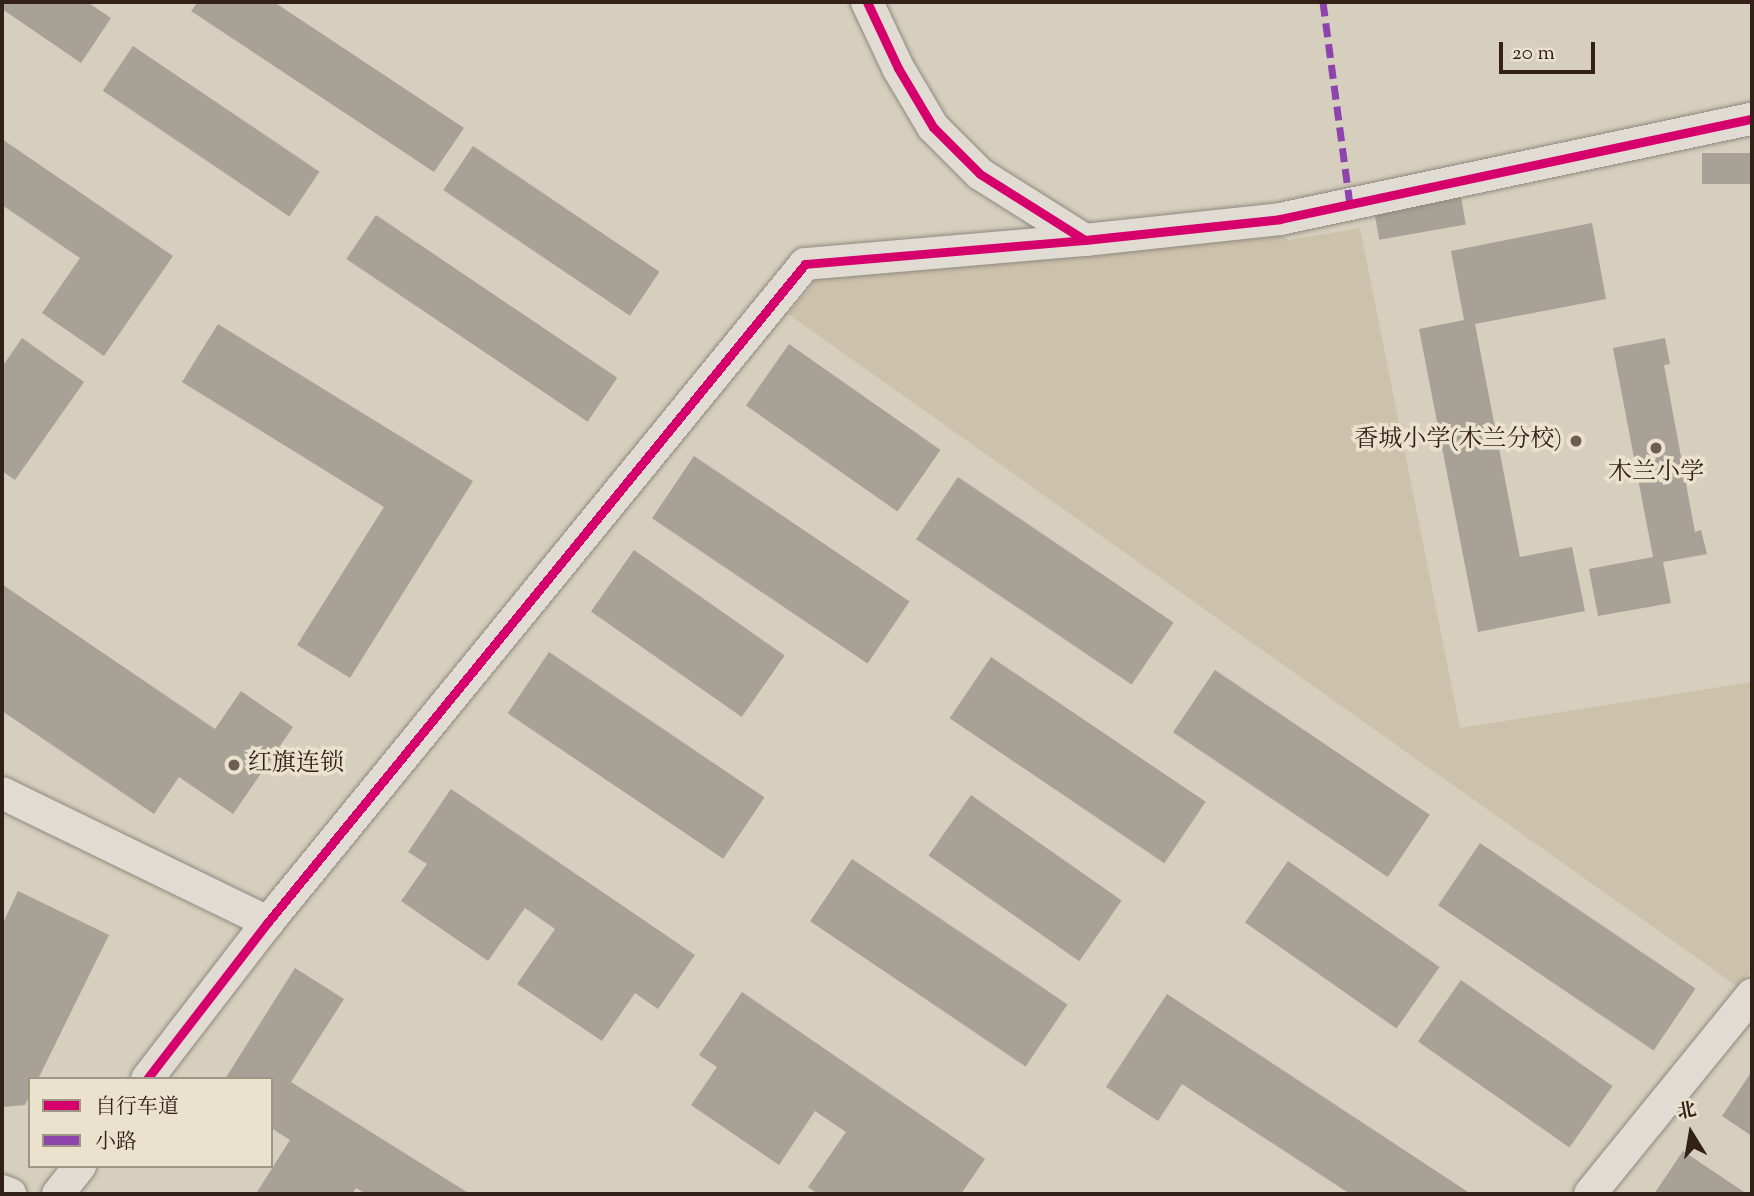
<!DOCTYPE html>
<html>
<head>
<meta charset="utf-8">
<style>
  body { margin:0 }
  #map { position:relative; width:1754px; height:1196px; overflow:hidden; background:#d6cfbe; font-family:"Sorts Mill Goudy","Noto Serif SC",serif }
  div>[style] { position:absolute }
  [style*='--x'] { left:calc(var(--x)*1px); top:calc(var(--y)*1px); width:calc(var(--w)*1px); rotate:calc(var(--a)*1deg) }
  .green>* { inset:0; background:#ccc1aa }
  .building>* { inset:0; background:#a7a196; transform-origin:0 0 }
  .roads { filter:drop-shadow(0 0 2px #8e887e) drop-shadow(0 0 2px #8e887e) }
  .minor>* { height:32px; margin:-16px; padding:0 16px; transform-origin:16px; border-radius:16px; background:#e0dcd3 }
  .quiet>* { height:7px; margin-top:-3.5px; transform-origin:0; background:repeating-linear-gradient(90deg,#8e44ad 0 14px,transparent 0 21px) }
  .cycleway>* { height:9px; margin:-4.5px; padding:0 4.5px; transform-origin:4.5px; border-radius:4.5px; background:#d6006c }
  .dots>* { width:19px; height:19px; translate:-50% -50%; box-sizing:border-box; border:4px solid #ebe2ce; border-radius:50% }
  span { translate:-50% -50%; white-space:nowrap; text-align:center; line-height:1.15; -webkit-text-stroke:7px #ebe2ce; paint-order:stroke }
  .poi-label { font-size:24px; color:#332118 }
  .right { translate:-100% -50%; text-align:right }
  .left { translate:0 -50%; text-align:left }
  .frame { position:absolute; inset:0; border:4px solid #332118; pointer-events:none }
  .legend { position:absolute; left:28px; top:1077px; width:245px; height:91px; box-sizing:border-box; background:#ebe2ce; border:2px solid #a19585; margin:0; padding:9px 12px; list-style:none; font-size:21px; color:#332118 }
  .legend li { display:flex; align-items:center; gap:14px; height:35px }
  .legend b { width:35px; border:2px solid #a19585 }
  .north { position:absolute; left:1656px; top:1098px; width:70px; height:70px; -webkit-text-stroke:5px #ebe2ce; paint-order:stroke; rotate:349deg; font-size:19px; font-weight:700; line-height:28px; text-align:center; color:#332118 }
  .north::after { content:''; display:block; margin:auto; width:24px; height:32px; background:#332118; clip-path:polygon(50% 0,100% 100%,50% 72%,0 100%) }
  .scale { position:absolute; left:1499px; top:42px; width:96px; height:32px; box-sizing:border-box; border:4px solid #332118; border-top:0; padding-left:9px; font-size:21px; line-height:24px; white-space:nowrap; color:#332118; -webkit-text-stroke:5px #ebe2ce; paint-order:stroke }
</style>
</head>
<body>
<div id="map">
  <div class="green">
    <i style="clip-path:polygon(1360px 228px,1460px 728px,1752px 682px,1752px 969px,1738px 987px,788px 314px,822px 273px,1274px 232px,1289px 240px)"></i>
  </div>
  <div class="building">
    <i style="clip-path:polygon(2px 2px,87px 2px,111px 18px,81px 63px,2px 9px)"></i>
    <i style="clip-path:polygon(198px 2px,274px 2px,464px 128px,434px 172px,191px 11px)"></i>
    <i style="left:133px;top:46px;width:225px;height:54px;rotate:34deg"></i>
    <i style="clip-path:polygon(2px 139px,173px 256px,104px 356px,42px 313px,80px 258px,2px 205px)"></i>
    <i style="left:473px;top:146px;width:225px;height:53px;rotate:34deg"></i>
    <i style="left:1752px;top:153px;width:31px;height:50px;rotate:90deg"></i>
    <i style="left:1461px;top:197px;width:28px;height:88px;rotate:80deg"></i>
    <i style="left:376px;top:215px;width:291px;height:53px;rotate:34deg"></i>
    <i style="clip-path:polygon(1592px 223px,1606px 299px,1475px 324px,1520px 557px,1572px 547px,1585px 611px,1478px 632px,1419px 329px,1464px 320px,1451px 251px)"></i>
    <i style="clip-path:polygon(218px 324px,473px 481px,350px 678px,297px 645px,384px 507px,182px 382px)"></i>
    <i style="clip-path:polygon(22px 338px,84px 382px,15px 480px,2px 471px,2px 367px)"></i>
    <i style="clip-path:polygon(1665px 338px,1670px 364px,1664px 365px,1695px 532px,1701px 530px,1707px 554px,1663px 562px,1671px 603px,1598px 616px,1589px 569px,1653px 557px,1613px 348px)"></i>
    <i style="left:789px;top:344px;width:185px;height:75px;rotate:35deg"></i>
    <i style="left:694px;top:456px;width:260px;height:75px;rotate:34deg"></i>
    <i style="left:958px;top:477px;width:260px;height:75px;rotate:34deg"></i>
    <i style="left:634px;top:550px;width:184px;height:75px;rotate:35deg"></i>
    <i style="clip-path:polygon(3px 585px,215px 729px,241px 691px,293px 727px,233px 814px,179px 777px,154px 814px,2px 711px)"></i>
    <i style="left:549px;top:652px;width:260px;height:74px;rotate:34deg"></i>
    <i style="left:991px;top:657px;width:259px;height:74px;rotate:34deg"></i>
    <i style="left:1215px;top:670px;width:259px;height:75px;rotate:34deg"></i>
    <i style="clip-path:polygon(451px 789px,695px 955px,658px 1009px,635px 993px,602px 1041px,517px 984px,555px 929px,525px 908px,488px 961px,401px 901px,427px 864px,408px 852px)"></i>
    <i style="left:971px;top:795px;width:184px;height:74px;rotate:35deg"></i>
    <i style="left:1480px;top:843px;width:260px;height:75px;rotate:34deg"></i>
    <i style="left:852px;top:859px;width:260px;height:75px;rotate:34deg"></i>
    <i style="left:1288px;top:861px;width:185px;height:75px;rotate:35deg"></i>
    <i style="clip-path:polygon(18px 891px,109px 935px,38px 1079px,30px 1079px,30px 1095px,25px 1105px,2px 1107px,2px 925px)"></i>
    <i style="clip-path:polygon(295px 968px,344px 999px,291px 1082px,470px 1194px,366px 1194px,356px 1188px,352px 1194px,257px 1192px,290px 1140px,271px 1128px,271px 1079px,225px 1079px)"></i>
    <i style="left:1461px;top:980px;width:185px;height:75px;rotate:35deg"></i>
    <i style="clip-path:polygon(742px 992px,985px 1159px,961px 1194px,818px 1194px,808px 1187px,846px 1132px,815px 1111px,779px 1165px,691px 1105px,717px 1067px,699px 1055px)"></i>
    <i style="clip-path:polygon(1167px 994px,1471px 1194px,1350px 1194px,1182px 1084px,1158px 1121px,1106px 1087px)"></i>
    <i style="clip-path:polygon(1752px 1071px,1752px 1136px,1722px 1116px)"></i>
    <i style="clip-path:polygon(1683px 1151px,1747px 1194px,1654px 1194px)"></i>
  </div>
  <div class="roads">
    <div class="minor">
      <i style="--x:867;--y:2;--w:73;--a:64.8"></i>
      <i style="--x:898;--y:68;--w:69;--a:59.3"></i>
      <i style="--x:933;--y:127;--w:66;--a:45"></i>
      <i style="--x:980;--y:174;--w:124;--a:32.2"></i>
      <i style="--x:1085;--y:240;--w:196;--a:-6.1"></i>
      <i style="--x:1280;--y:219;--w:482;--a:-12"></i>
      <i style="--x:2;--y:793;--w:296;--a:25.9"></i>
      <i style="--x:147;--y:1079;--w:198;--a:-52.4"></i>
      <i style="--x:268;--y:922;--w:849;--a:-50.78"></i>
      <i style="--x:805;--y:264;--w:281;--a:-4.9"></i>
      <i style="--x:2;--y:1191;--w:9;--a:21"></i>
      <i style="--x:58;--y:1194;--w:36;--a:-52"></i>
      <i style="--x:1590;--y:1194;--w:257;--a:-50.9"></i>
    </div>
  </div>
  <div class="quiet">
    <i style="--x:1323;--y:2;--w:204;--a:82.4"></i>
  </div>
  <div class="cycleway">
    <i style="--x:867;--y:2;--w:73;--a:64.8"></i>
    <i style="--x:898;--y:68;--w:69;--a:59.3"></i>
    <i style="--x:933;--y:127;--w:66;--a:45"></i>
    <i style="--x:980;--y:174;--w:124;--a:32.2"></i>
    <i style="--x:1085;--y:240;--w:196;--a:-6.1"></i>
    <i style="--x:1280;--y:219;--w:482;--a:-12"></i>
    <i style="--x:147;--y:1079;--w:198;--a:-52.4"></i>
    <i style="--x:268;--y:922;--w:849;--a:-50.78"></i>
    <i style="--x:805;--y:264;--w:281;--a:-4.9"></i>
  </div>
  <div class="dots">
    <i style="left:1576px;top:441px;background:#6c5e52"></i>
    <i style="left:1656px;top:448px;background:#6c5e52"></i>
    <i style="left:234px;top:765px;background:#6c5e52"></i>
  </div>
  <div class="poi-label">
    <span class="right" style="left:1562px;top:441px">香城小学(木兰分校)</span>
    <span style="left:1656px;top:474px">木兰小学</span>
    <span class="left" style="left:248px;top:765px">红旗连锁</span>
  </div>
  <div class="frame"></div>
  <ul class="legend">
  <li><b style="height:9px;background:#d6006c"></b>自行车道</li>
  <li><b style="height:9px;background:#8e44ad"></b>小路</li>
  </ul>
  <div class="north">北</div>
  <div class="scale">20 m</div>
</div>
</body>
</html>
